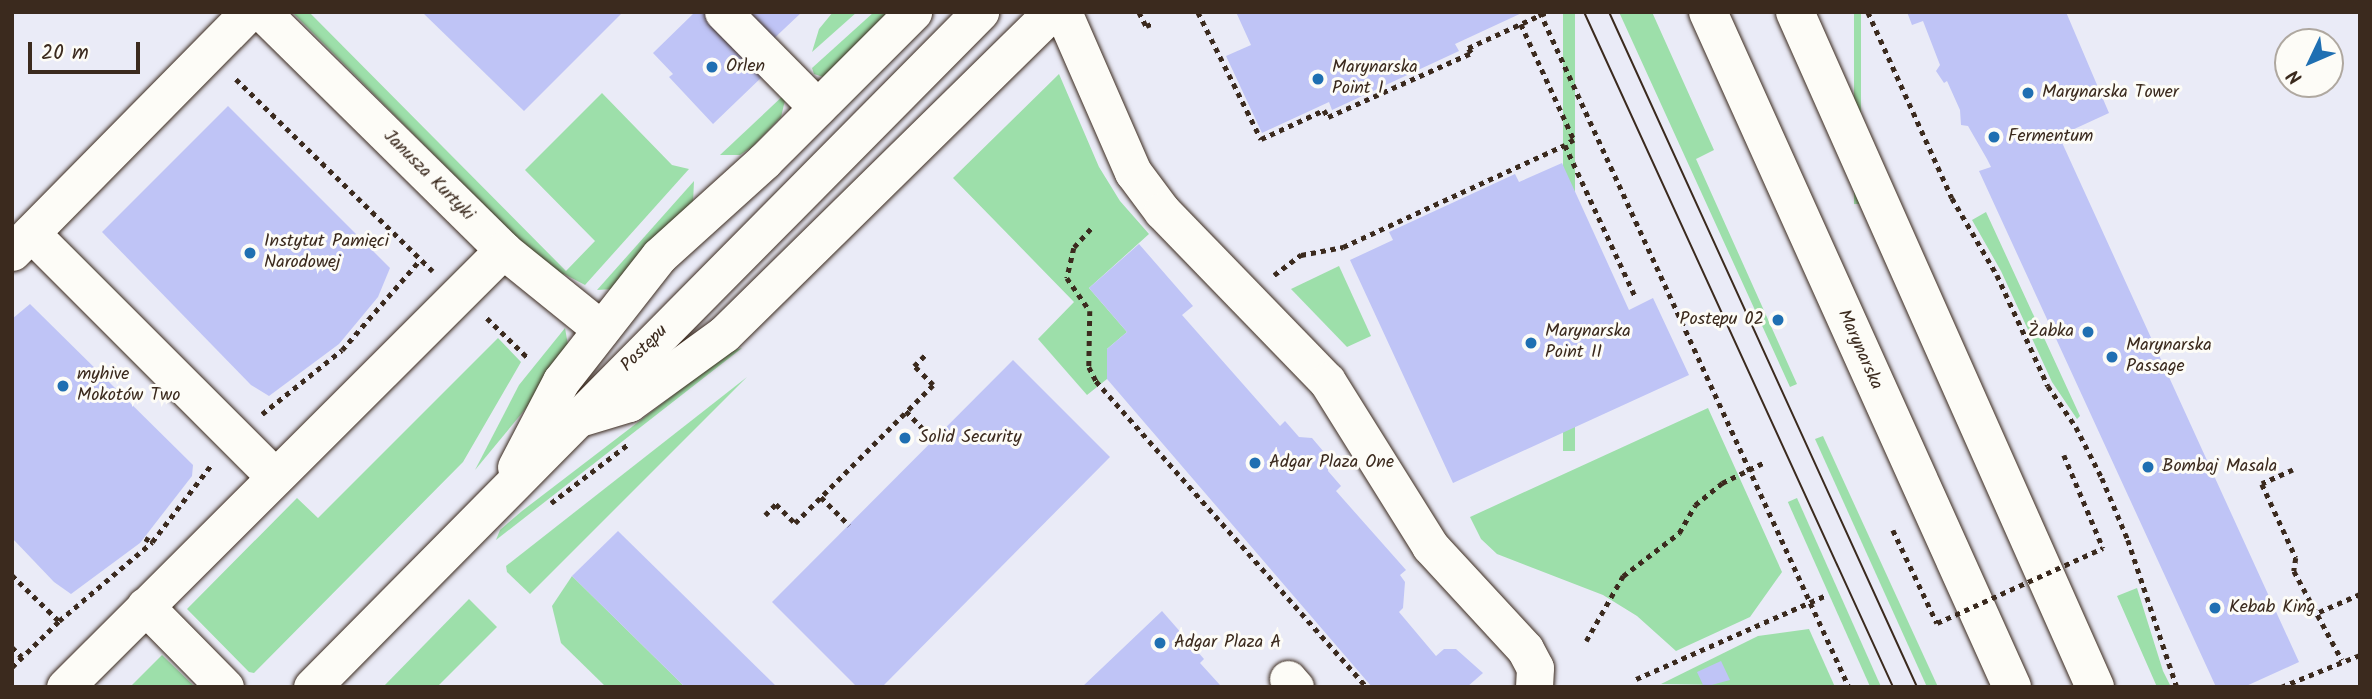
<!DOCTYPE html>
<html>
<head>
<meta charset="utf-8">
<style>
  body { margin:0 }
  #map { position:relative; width:2372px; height:699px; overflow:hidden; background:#eaebf7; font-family:Kalam,sans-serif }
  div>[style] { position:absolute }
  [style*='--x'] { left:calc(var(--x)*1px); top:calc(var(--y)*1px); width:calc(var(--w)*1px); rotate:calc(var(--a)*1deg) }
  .green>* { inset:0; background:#9ddfaa; transform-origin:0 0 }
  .building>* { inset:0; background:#bfc4f6 }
  .path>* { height:4.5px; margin-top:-2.25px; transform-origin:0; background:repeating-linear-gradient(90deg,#3b2a1e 0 5px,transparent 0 10px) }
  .roads { filter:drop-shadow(0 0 2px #3b2a1e) drop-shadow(0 0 2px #3b2a1e) }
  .minor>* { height:37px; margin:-18.5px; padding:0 18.5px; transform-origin:18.5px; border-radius:18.5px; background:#fdfcf7 }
  .major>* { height:38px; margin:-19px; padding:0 19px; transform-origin:19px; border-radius:19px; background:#fdfcf7 }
  .tram>* { height:2px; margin:-1px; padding:0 1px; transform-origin:1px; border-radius:1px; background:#3b2a1e }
  .path-bridge>* { height:4.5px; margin-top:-2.25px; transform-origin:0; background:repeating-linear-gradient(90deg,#3b2a1e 0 5px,transparent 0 10px) }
  .dots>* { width:19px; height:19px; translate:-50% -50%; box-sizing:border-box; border:4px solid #fdfcf7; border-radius:50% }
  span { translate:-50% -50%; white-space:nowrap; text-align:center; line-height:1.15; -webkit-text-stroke:6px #fdfcf7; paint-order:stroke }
  .poi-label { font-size:18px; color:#3b2a1e }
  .left { translate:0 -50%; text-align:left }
  .right { translate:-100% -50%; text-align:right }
  .street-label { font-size:18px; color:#3b2a1e }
  .frame { position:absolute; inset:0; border:14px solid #3b2a1e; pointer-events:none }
  .north { position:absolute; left:2274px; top:28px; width:70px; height:70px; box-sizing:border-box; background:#fdfcf7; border:2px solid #afa8a0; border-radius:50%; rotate:226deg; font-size:19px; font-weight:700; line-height:28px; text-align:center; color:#3b2a1e }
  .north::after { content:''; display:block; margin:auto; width:24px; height:32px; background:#1f6fb2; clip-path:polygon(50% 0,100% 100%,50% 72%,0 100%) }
  .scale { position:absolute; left:28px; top:42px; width:112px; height:32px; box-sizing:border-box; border:4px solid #3b2a1e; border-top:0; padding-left:9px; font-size:21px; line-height:24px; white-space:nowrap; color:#3b2a1e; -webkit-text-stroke:5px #fdfcf7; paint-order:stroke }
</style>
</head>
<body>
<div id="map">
  <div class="green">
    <i style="clip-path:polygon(292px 12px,309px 12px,566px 271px,595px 241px,525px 170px,602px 93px,672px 165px,689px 169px,585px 285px,564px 274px,558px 279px)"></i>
    <i style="clip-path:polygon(833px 12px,857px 12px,812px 52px,819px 29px)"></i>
    <i style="clip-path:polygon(874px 12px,888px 12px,823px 77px,814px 74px,812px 68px)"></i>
    <i style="left:1563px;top:12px;width:12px;height:439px"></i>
    <i style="clip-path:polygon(1619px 12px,1652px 12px,1714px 150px,1696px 159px,1797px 384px,1790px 387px)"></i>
    <i style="left:1854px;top:12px;width:7px;height:192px"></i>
    <i style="clip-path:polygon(1059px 74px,1099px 167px,1120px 201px,1149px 234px,1089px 288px,1127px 332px,1107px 349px,1107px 379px,1087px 395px,1038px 339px,1074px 302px,953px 178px)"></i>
    <i style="clip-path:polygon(787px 92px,781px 117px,752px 147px,740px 155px,720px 155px)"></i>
    <i style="clip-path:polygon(694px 181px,693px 203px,613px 289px,597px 290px)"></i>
    <i style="clip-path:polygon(1986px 212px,2080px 416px,2077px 419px,2052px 382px,2001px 271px,1972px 220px)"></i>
    <i style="clip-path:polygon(1339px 266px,1371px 336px,1347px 347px,1291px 289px)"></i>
    <i style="clip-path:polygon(565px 328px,568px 345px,561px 366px,475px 470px,519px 385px)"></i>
    <i style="clip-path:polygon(498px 338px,521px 362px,463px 462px,254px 673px,249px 672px,187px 609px,297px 498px,318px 518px)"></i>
    <i style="clip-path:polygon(742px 348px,496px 540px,500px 530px,522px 511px,731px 351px)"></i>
    <i style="clip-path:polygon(747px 377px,530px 594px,507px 572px,506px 566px)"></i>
    <i style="clip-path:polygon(1708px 408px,1782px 572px,1750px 617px,1676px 651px,1637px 616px,1603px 595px,1497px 554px,1481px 539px,1470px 517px)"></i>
    <i style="clip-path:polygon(1823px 436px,1938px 687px,1927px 687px,1815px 439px)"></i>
    <i style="left:1797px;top:498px;width:208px;height:10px;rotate:66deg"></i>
    <i style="clip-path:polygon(572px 576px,685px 687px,606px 687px,561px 643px,552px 606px)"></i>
    <i style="clip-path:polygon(2137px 588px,2163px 671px,2171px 687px,2157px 687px,2117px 596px)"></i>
    <i style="clip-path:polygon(469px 599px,497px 627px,437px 687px,383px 687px)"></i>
    <i style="clip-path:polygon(1809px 629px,1835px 687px,1661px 684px,1758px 636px)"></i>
    <i style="clip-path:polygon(162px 655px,195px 687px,130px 687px)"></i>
  </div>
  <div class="building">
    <i style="clip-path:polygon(422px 12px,623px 12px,524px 111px)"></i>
    <i style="clip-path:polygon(695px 12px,704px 12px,722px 30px,739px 12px,802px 12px,751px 60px,764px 75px,713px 124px,669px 77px,673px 74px,653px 53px)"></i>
    <i style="clip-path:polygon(1236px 12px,1524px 12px,1455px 44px,1459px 51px,1332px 110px,1329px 102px,1262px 133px,1226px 56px,1251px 45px)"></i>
    <i style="clip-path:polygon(1907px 12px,2066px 12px,2109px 113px,2059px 136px,2299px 662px,2244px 687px,2216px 687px,1979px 171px,1991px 167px,1987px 159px,1968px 126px,1961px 125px,1960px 110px,1947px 81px,1944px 83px,1936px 71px,1940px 65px,1923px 21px,1912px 25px)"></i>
    <i style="clip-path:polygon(228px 106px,390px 268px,378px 297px,339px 344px,269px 396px,251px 385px,102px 232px)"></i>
    <i style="clip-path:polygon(1562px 163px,1629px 310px,1653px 298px,1689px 375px,1453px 483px,1350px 260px,1393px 240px,1389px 232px,1515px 174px,1519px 182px)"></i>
    <i style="clip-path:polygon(1139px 244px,1193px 306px,1182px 315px,1280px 426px,1285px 421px,1299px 437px,1312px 438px,1329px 458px,1328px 471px,1341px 486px,1336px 491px,1406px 570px,1400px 575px,1405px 582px,1403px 608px,1399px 612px,1436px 656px,1444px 649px,1456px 649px,1483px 673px,1467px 687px,1372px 687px,1107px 379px,1107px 349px,1127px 332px,1089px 288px)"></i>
    <i style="clip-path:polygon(30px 304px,193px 465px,192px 476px,140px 543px,71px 594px,54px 582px,12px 538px,12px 319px)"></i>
    <i style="clip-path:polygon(1013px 360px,1110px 457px,882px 687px,857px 687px,772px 602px)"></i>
    <i style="clip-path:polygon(618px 531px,777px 687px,685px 687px,572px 576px)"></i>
    <i style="clip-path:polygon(1162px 611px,1204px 659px,1200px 663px,1220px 685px,1226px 685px,1224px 687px,1082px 687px)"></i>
    <i style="clip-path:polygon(1721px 661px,1730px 680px,1704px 687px,1697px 672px)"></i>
  </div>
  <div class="path">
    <i style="--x:1139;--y:12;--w:16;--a:63"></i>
    <i style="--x:1146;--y:26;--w:9;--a:-21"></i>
    <i style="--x:1198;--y:12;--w:142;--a:63.6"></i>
    <i style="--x:1261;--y:139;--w:69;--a:-24.7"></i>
    <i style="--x:1324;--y:110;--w:8;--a:60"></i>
    <i style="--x:1328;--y:117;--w:157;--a:-24.1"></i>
    <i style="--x:1471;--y:53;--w:6;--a:-121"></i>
    <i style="--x:1468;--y:48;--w:87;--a:-24.5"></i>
    <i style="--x:1540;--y:12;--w:742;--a:65.4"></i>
    <i style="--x:1868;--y:12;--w:204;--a:65.7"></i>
    <i style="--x:1952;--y:198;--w:89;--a:59.7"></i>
    <i style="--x:1997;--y:275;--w:122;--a:65.3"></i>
    <i style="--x:2048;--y:386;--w:50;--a:55.7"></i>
    <i style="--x:2076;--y:427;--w:57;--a:63"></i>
    <i style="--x:2102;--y:478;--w:67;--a:67.2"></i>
    <i style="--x:2128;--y:540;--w:155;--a:71.6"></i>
    <i style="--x:1521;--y:24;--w:128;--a:65.4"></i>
    <i style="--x:1574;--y:140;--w:10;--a:151"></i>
    <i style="--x:1565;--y:145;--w:169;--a:65.1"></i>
    <i style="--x:236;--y:79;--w:275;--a:44.3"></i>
    <i style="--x:1091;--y:229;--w:25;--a:132"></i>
    <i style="--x:1074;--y:248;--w:31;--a:103"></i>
    <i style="--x:1067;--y:278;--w:40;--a:55.1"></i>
    <i style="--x:1090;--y:311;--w:56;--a:91"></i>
    <i style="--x:1089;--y:367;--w:16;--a:63"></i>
    <i style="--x:1096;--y:381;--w:409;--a:48.5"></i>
    <i style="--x:1274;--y:275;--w:34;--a:-37"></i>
    <i style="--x:1301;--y:255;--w:43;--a:-10.8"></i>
    <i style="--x:1343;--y:247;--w:244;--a:-24.7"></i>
    <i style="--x:487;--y:318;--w:60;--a:44.3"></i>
    <i style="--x:906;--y:411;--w:40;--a:46"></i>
    <i style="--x:262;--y:414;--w:102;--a:-38.7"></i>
    <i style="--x:342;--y:350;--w:119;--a:-49.1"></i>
    <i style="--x:2064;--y:455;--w:101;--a:67.2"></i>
    <i style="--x:2293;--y:470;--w:34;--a:156"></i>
    <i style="--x:2262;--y:484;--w:81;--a:65.3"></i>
    <i style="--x:2296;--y:558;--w:13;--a:99"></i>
    <i style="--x:2294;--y:571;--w:101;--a:61.7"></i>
    <i style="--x:821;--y:497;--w:40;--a:45"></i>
    <i style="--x:551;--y:503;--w:96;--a:-37.3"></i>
    <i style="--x:765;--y:515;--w:16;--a:-45"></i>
    <i style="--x:776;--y:504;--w:27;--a:45"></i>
    <i style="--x:795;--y:523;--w:195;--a:-45"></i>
    <i style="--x:933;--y:385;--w:27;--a:-135"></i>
    <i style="--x:914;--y:366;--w:17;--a:-45"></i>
    <i style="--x:1893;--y:530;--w:103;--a:64.7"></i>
    <i style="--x:145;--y:538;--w:8;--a:30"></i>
    <i style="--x:12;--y:575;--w:66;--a:44.4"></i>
    <i style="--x:59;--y:621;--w:122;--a:-40.3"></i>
    <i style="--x:152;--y:542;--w:97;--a:-52.5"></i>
    <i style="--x:2319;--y:612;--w:45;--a:-23.7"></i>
    <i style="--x:1586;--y:641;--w:75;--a:-60.4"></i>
    <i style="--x:1623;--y:576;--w:71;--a:-37.5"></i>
    <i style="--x:1679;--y:533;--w:32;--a:-60"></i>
    <i style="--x:1695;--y:505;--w:35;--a:-39"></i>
    <i style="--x:1722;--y:483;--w:46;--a:-26"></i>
    <i style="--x:12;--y:647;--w:14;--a:45"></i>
    <i style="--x:12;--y:667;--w:66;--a:-44.4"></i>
    <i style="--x:1636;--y:679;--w:206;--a:-23.8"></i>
    <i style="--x:2281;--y:687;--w:85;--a:-22.1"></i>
  </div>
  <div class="roads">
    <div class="minor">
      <i style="--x:262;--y:12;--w:339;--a:44.6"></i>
      <i style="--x:503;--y:250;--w:126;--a:38.9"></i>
      <i style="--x:723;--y:12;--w:134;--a:45.3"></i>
      <i style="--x:1063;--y:12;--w:175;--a:66.4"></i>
      <i style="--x:1133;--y:172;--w:49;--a:53.4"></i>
      <i style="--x:1162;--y:211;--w:237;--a:45.9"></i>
      <i style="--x:1327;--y:381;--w:195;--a:58"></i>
      <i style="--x:1430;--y:546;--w:140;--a:47.3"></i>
      <i style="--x:1525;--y:649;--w:21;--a:62"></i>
      <i style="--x:1535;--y:668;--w:19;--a:93"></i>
      <i style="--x:31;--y:233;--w:345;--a:45"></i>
      <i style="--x:12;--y:252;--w:337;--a:-45.4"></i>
      <i style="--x:579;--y:418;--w:52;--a:-16.7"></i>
      <i style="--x:629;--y:403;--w:117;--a:-36"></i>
      <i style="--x:724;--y:334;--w:460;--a:-44.5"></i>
      <i style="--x:516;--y:467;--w:97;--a:-62.4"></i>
      <i style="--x:561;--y:381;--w:159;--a:-51.9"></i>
      <i style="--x:659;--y:256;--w:142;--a:-42.1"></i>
      <i style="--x:764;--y:161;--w:211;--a:-45"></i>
      <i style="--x:145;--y:606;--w:114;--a:45.4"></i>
      <i style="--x:1288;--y:679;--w:11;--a:49"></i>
      <i style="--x:65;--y:687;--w:619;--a:-44.93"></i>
      <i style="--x:312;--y:687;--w:950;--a:-45.3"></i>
    </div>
    <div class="major">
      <i style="--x:1708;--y:12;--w:740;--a:65.75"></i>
      <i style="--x:1795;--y:12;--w:739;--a:66.04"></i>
    </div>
  </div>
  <div class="tram">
    <i style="--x:1584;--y:12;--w:742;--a:65.4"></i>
    <i style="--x:1609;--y:12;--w:742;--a:65.47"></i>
  </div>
  <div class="path-bridge">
    <i style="--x:1937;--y:623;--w:182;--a:-24.3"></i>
  </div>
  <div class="dots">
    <i style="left:712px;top:67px;background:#1f6fb2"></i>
    <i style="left:1318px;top:79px;background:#1f6fb2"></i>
    <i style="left:2028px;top:93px;background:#1f6fb2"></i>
    <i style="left:1994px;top:137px;background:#1f6fb2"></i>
    <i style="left:250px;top:253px;background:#1f6fb2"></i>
    <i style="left:1778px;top:320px;background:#1f6fb2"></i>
    <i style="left:2088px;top:332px;background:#1f6fb2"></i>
    <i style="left:1531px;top:343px;background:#1f6fb2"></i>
    <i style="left:2112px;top:357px;background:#1f6fb2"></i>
    <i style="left:63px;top:386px;background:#1f6fb2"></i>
    <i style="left:905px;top:438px;background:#1f6fb2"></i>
    <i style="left:1255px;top:463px;background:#1f6fb2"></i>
    <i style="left:2148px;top:467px;background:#1f6fb2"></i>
    <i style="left:2215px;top:608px;background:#1f6fb2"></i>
    <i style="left:1160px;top:643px;background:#1f6fb2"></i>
  </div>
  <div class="poi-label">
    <span class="left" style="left:726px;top:67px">Orlen</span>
    <span class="left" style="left:1332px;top:79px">Marynarska<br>Point I</span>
    <span class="left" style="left:2042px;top:93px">Marynarska Tower</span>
    <span class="left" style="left:2008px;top:137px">Fermentum</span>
    <span class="left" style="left:264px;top:253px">Instytut Pamięci<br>Narodowej</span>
    <span class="right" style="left:1764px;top:320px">Postępu 02</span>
    <span class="right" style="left:2074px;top:332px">Żabka</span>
    <span class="left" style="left:1545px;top:343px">Marynarska<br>Point II</span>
    <span class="left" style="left:2126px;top:357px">Marynarska<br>Passage</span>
    <span class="left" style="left:77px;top:386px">myhive<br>Mokotów Two</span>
    <span class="left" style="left:919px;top:438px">Solid Security</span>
    <span class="left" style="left:1269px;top:463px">Adgar Plaza One</span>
    <span class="left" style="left:2162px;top:467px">Bombaj Masala</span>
    <span class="left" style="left:2229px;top:608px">Kebab King</span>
    <span class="left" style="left:1174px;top:643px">Adgar Plaza A</span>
  </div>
  <div class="street-label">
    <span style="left:428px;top:176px;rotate:45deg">Janusza Kurtyki</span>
    <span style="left:645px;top:349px;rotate:-45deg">Postępu</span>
    <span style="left:1859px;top:350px;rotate:66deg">Marynarska</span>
  </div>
  <div class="frame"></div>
  <div class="north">N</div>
  <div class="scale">20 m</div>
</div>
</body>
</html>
